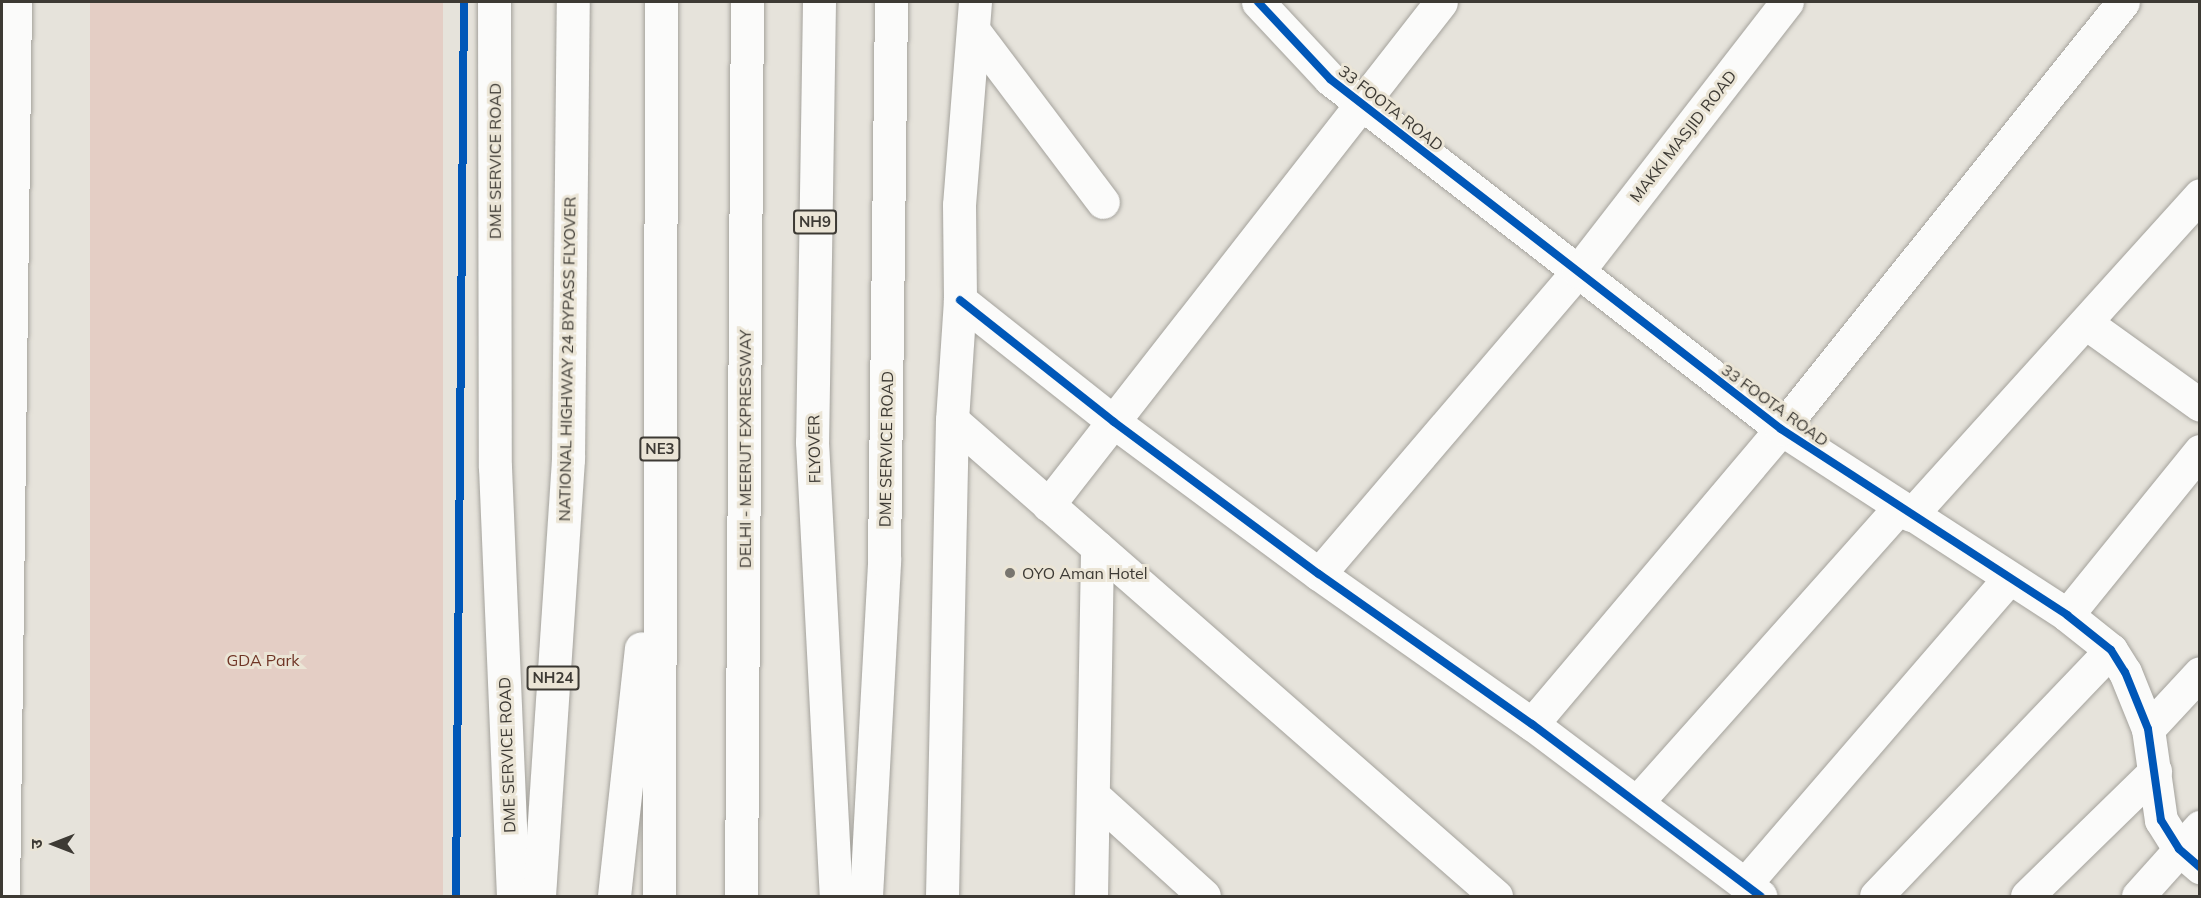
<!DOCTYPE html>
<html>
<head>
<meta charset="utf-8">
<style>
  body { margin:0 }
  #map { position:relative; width:2201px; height:898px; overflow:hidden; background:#e6e3db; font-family:Mulish,"Noto Sans Devanagari",sans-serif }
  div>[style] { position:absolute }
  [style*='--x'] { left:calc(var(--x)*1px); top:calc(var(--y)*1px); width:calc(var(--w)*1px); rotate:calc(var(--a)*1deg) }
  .green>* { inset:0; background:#e4cec5; transform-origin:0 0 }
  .roads { filter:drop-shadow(0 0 2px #a4a29c) drop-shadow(0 0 2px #a4a29c) }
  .minor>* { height:33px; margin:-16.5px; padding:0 16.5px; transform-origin:16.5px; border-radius:16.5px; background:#fbfbfa }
  .tertiary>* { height:33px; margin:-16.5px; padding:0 16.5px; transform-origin:16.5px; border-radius:16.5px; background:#fbfbfa }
  .trunk>* { height:33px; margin:-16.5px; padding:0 16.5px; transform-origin:16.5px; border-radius:16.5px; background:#fbfbfa }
  .motorway>* { height:33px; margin:-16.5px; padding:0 16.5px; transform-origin:16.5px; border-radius:16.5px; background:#fbfbfa }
  .cycleway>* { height:8px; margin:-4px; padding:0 4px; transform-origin:4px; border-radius:4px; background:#0057b8 }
  .dots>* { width:16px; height:16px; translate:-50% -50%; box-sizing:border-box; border:3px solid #ebe5d6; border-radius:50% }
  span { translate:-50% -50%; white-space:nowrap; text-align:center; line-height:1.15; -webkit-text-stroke:6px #ebe5d6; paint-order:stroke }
  .shield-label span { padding:2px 4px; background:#ebe5d6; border:2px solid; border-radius:4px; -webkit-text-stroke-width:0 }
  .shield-label { font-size:15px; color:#3d3a34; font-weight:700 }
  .street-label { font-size:16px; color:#3d3a34 }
  .poi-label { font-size:16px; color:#3d3a34 }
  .left { translate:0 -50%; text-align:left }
  .park-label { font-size:16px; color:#6f3525 }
  .frame { position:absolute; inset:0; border:3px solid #3d3a34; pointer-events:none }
  .north { position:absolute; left:24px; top:814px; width:60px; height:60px; -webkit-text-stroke:4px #ebe5d6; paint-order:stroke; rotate:270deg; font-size:16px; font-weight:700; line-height:24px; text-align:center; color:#3d3a34 }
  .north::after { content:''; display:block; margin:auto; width:21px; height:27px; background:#3d3a34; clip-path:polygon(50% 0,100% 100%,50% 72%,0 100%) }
</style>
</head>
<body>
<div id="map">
  <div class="green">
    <i style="left:90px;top:2px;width:353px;height:894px"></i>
  </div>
  <div class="roads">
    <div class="minor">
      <i style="--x:1258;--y:2;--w:105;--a:46.9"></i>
      <i style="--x:1330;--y:79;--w:571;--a:37.81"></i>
      <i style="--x:1781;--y:429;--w:341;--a:33"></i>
      <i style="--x:2067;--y:615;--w:56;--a:38.5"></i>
      <i style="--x:2111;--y:650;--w:26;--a:58"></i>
      <i style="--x:2125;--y:672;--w:61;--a:68"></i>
      <i style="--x:2148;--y:729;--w:92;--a:81.9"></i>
      <i style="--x:2161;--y:820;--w:34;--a:58"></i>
      <i style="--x:2179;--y:849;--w:28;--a:41"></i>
      <i style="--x:974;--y:31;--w:214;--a:53"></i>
      <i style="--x:960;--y:300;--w:196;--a:38.4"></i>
      <i style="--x:1114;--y:422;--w:255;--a:36.6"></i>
      <i style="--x:1319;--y:574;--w:261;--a:35.2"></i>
      <i style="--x:1532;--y:724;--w:286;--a:37"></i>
      <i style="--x:2086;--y:323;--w:140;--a:35.7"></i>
      <i style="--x:952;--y:420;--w:723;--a:41.19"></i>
      <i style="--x:1048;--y:505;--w:638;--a:-52"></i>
      <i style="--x:1911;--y:515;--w:431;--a:-47.9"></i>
      <i style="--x:1319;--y:574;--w:399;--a:-49.5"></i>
      <i style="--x:1578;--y:271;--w:341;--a:-52.2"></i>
      <i style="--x:2067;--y:615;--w:211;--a:-51"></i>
      <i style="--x:1532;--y:724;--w:386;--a:-49.8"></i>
      <i style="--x:1781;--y:429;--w:547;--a:-51.31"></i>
      <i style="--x:2148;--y:729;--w:76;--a:-47.1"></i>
      <i style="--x:1095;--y:797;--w:147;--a:42.2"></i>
      <i style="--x:1637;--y:802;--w:394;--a:-48.3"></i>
      <i style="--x:1745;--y:884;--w:403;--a:-49.2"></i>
      <i style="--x:942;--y:896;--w:476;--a:-88.8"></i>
      <i style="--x:952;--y:420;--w:120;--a:-86.2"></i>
      <i style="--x:960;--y:300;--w:95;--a:-90.6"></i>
      <i style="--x:959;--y:205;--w:204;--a:-85.5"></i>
      <i style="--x:1091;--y:896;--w:349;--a:-89"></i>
      <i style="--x:1876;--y:896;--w:340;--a:-46.3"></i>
      <i style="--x:2027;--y:896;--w:179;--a:-44.3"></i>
      <i style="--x:2138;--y:896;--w:93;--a:-48.1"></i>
    </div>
    <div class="tertiary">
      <i style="--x:494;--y:2;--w:465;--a:89.9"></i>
      <i style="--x:495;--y:467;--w:429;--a:87.6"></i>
      <i style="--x:3;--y:896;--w:894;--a:-89.23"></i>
      <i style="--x:866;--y:896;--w:336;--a:-86.9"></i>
      <i style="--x:884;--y:560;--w:558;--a:-89.28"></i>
    </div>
    <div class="trunk">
      <i style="--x:819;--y:2;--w:440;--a:90.9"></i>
      <i style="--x:812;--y:442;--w:455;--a:87"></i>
      <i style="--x:539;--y:896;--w:438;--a:-86.2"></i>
      <i style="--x:568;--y:459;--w:457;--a:-89.4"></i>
    </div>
    <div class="motorway">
      <i style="--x:614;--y:896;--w:249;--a:-83.8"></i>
      <i style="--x:659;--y:896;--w:894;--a:-89.87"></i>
      <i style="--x:741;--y:896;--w:894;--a:-89.62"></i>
    </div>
  </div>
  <div class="cycleway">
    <i style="--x:1258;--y:2;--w:105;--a:46.9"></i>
    <i style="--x:1330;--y:79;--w:571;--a:37.81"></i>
    <i style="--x:1781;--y:429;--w:341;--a:33"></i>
    <i style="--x:2067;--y:615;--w:56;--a:38.5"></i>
    <i style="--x:2111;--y:650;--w:26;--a:58"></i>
    <i style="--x:2125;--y:672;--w:61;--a:68"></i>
    <i style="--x:2148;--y:729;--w:92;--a:81.9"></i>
    <i style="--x:2161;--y:820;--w:34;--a:58"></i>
    <i style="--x:2179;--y:849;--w:28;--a:41"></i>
    <i style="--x:960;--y:300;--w:196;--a:38.4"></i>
    <i style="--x:1114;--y:422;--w:255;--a:36.6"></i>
    <i style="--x:1319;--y:574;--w:261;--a:35.2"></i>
    <i style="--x:1532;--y:724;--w:286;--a:37"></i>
    <i style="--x:456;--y:896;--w:894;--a:-89.49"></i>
  </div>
  <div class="dots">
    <i style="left:1010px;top:573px;background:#78756e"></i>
  </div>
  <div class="shield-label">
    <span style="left:815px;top:222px">NH9</span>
    <span style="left:660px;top:449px">NE3</span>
    <span style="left:553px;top:678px">NH24</span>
  </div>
  <div class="street-label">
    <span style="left:1391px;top:108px;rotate:38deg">33 FOOTA ROAD</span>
    <span style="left:1683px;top:136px;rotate:-52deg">MAKKI MASJID ROAD</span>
    <span style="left:495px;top:161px;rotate:-90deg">DME SERVICE ROAD</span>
    <span style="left:567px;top:359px;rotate:-89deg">NATIONAL HIGHWAY 24 BYPASS FLYOVER</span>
    <span style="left:1775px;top:405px;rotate:36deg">33 FOOTA ROAD</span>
    <span style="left:745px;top:449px;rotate:-90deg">DELHI - MEERUT EXPRESSWAY</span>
    <span style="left:814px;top:449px;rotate:-91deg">FLYOVER</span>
    <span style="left:886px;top:449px;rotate:-89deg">DME SERVICE ROAD</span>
    <span style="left:507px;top:755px;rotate:-92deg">DME SERVICE ROAD</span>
  </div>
  <div class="poi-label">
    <span class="left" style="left:1022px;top:573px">OYO Aman Hotel</span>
  </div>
  <div class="park-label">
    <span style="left:263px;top:660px">GDA Park</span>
  </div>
  <div class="frame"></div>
  <div class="north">उ</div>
</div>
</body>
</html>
